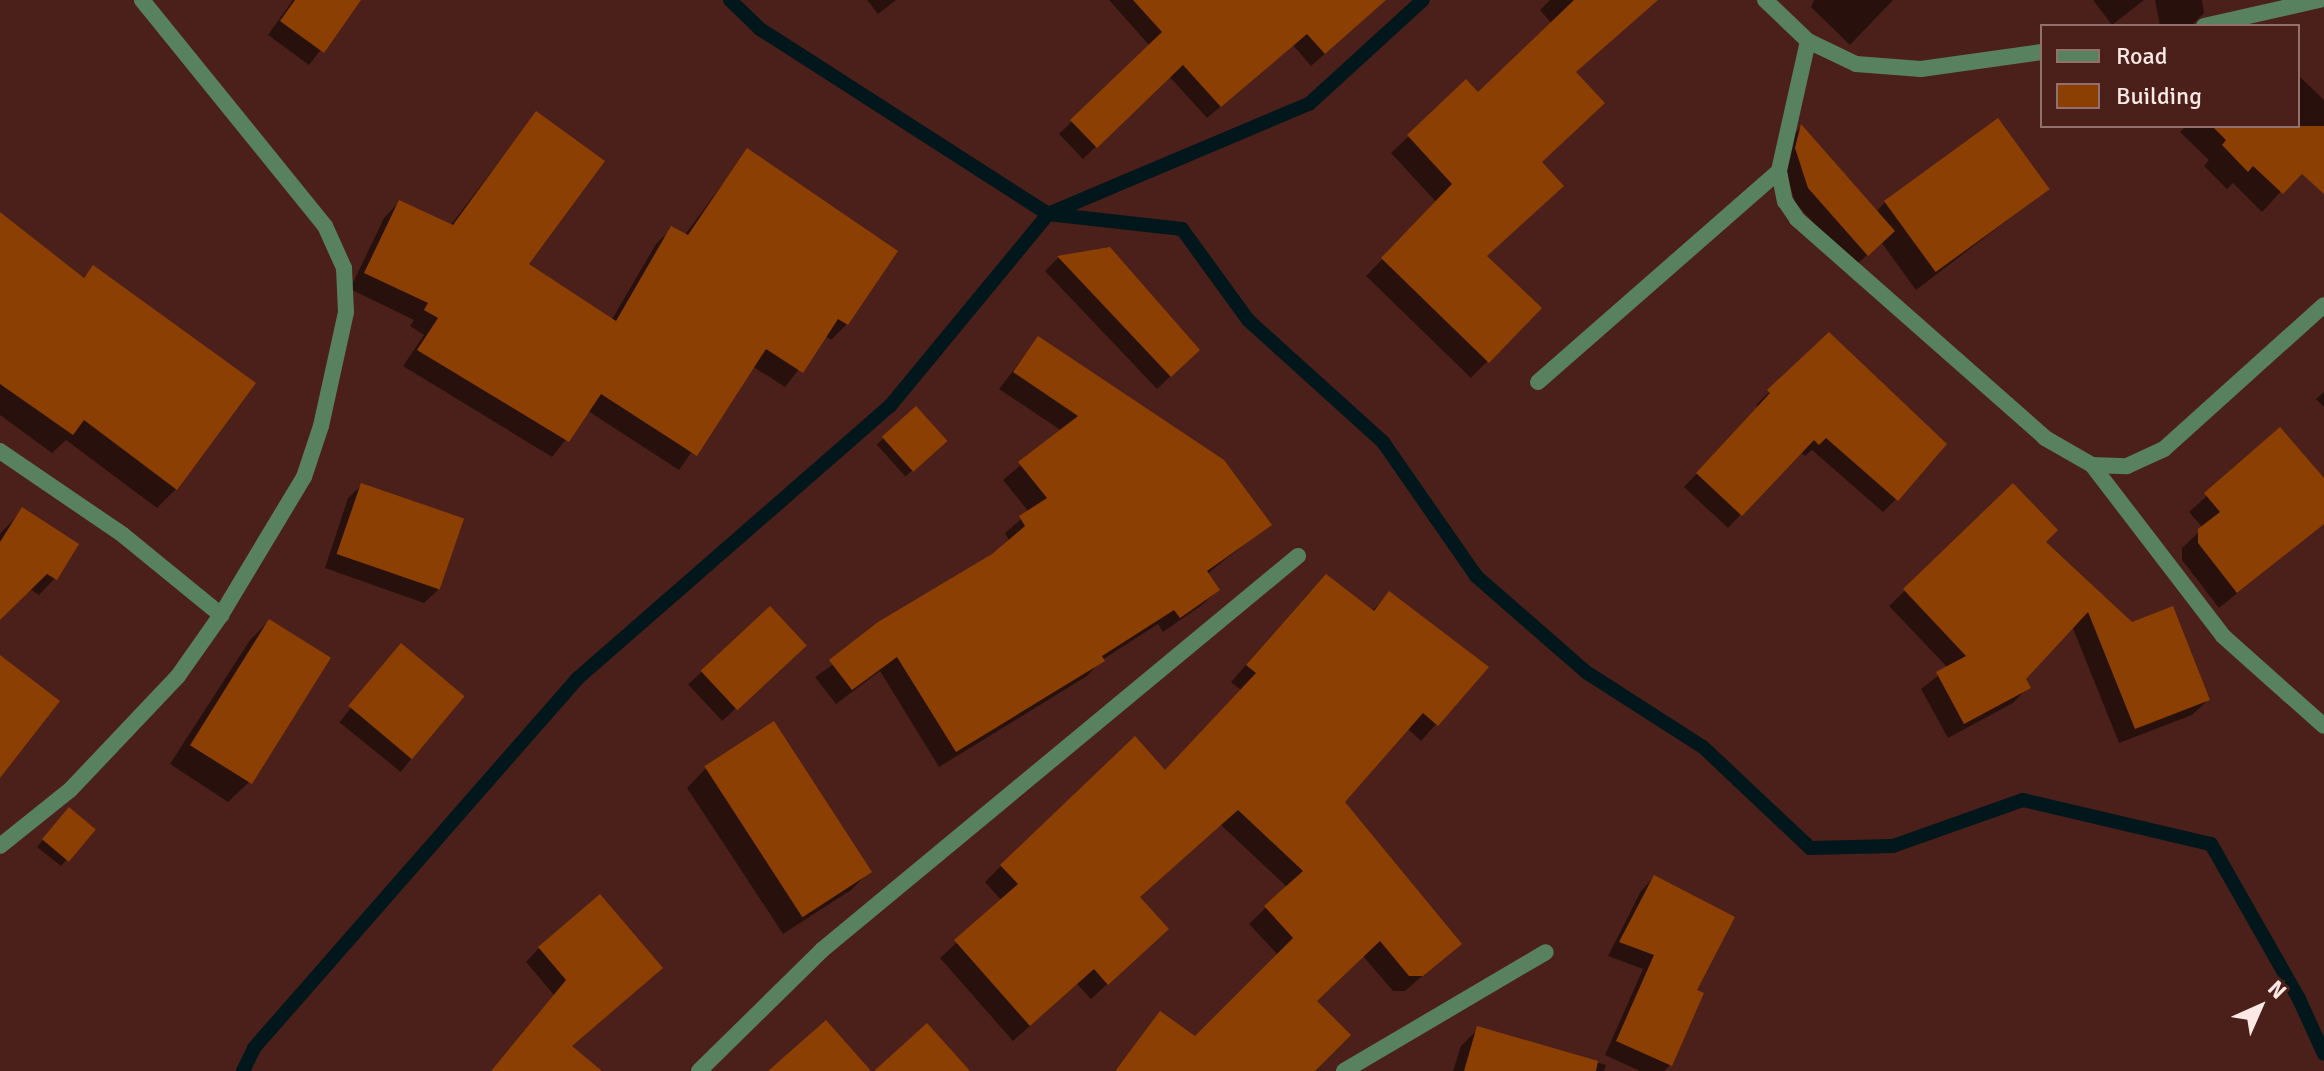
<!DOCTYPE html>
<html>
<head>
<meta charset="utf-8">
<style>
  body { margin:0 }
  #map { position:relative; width:2324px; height:1071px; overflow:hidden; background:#4b201a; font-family:Signika,sans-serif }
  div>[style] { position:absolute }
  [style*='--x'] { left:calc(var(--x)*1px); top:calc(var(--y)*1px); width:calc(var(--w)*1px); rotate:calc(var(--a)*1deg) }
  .shadow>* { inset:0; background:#0007; transform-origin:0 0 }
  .stream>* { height:14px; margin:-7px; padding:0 7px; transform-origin:7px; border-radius:7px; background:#02171b }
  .building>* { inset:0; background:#8c3f02; transform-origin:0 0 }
  .street>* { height:16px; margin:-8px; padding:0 8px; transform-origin:8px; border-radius:8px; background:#58815f }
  span { translate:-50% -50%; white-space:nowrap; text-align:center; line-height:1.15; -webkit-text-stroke:8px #4b201a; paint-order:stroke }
  .legend { position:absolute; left:2040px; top:24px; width:260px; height:104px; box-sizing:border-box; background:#4b201a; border:2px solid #92706c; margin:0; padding:10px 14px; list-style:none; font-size:24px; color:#fce9e6 }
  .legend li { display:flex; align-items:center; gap:16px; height:40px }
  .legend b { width:40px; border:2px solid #92706c }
  .north { position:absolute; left:2220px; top:967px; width:80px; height:80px; -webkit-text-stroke:6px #4b201a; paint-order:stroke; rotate:45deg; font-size:22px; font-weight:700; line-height:32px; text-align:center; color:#fce9e6 }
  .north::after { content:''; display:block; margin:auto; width:28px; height:36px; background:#fce9e6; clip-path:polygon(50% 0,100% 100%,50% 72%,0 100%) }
</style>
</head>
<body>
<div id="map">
  <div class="shadow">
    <i style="clip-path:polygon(293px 0,359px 0,309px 65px,268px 35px)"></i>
    <i style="clip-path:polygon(867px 0,896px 0,878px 14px)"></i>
    <i style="clip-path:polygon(1109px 0,1371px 0,1362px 21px,1311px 66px,1293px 45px,1207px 118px,1169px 76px,1083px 159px,1059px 134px,1150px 46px)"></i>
    <i style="clip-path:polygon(1550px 0,1656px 0,1574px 73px,1540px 162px,1485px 257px,1539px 308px,1471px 378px,1366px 276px,1437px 203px,1391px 153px,1466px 82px,1478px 95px,1552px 24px,1540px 10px)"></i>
    <i style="clip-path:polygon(1814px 0,1893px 0,1850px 45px,1811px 7px)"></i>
    <i style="clip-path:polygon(2093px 0,2144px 0,2112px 25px)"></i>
    <i style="clip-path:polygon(2155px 0,2202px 0,2204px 13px,2192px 25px,2160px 26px)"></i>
    <i style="clip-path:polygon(2298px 75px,2324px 100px,2324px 145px,2262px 212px,2233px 183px,2227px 189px,2204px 166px,2209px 160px,2180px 132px,2186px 126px,2298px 126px)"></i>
    <i style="clip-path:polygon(536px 113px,526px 265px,611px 321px,656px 244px,672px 228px,684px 236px,747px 151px,847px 324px,831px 340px,825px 336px,785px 387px,752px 366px,679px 470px,588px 411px,552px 457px,403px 366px,424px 335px,410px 326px,414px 320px,350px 289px,384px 218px,399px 202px,450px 226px)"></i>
    <i style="clip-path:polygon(1801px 127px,1876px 212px,1885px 202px,2048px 189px,1916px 290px,1881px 242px,1853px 268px,1795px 202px,1783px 163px,1788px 140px)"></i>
    <i style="clip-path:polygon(0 215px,82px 279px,93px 268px,176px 489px,157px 508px,66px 440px,52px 453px,0 415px)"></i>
    <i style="clip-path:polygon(1109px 249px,1184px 363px,1157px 389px,1045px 271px,1058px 258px)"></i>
    <i style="clip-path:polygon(1829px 334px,1896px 499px,1883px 512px,1812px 450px,1805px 456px,1800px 452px,1728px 528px,1684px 487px,1759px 408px,1756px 405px)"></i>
    <i style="clip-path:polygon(1038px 338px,1269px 525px,1207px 574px,1218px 590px,1202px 605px,1163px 632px,1158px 624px,1102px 660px,1087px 676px,939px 767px,880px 671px,836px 704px,815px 677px,1010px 542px,1005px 533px,1029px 512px,1003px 480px,1062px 431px,999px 389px)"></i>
    <i style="clip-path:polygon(2324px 392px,2324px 407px,2316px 399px)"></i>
    <i style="left:916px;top:409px;width:43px;height:53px;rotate:48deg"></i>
    <i style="clip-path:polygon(2280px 430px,2324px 481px,2324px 523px,2219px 608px,2182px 560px,2182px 548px,2203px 528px,2189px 512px)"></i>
    <i style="clip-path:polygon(362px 485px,438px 590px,424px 603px,325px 568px,348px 498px)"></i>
    <i style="clip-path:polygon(2013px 486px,2043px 542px,2208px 700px,2192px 715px,2119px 743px,2072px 626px,2023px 678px,2028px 687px,2013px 703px,1948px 738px,1921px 689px,1948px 668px,1889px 606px)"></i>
    <i style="clip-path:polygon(22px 510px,55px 578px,39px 595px,30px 589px,0 618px,0 534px)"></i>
    <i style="clip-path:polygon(1310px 592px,1371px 612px,1389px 594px,1486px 668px,1421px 741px,1407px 728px,1342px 802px,1459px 944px,1405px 991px,1393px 991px,1363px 956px,1315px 1001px,1312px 1071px,1114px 1071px,1161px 1013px,1195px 1038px,1278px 955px,1249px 924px,1287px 887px,1221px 825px,1138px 898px,1150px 945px,1091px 999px,1077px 984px,1013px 1041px,940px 958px,1002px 901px,985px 882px,1001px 866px,1164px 772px,1241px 690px,1231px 682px)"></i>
    <i style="left:770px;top:608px;width:50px;height:112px;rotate:47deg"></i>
    <i style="clip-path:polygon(269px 621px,328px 659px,248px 783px,228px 802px,170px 764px,250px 640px)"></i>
    <i style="left:401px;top:646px;width:79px;height:98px;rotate:39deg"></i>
    <i style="clip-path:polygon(706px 768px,870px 871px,851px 890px,783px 934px,687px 788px)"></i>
    <i style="clip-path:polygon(63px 816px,93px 830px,61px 866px,37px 847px)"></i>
    <i style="clip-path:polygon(1654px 877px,1694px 991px,1702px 994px,1670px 1065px,1664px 1071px,1640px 1071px,1605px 1055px,1643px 969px,1608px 956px,1641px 891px)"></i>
    <i style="clip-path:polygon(539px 948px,647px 981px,570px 1047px,595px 1071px,491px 1071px,554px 995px,526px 962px)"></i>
    <i style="clip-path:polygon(1478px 1029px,1606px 1065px,1604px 1071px,1453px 1071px,1461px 1046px)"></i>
  </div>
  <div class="stream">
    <i style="--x:730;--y:0;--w:42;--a:44"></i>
    <i style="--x:760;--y:29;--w:342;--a:32.7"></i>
    <i style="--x:1048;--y:214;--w:135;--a:6.4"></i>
    <i style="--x:1182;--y:229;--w:112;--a:54"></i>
    <i style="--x:1248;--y:320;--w:182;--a:42.1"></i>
    <i style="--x:1383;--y:442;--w:163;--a:55.2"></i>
    <i style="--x:1476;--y:576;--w:146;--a:41.1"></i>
    <i style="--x:1586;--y:672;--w:139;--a:32.7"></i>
    <i style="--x:1703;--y:747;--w:147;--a:43.3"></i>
    <i style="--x:1810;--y:848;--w:83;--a:-1.4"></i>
    <i style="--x:1893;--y:846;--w:138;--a:-19.5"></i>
    <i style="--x:2023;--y:800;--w:193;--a:13.2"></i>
    <i style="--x:2211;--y:844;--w:178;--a:60.4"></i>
    <i style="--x:2299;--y:999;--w:60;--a:65.6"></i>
    <i style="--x:243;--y:1071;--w:25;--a:-64"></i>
    <i style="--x:254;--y:1048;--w:492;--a:-48.8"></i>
    <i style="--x:578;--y:678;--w:414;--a:-41.1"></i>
    <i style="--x:890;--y:406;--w:249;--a:-50.5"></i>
    <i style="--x:1048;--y:214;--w:283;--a:-22.9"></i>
    <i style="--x:1309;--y:104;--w:154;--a:-42.4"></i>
  </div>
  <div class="building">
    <i style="clip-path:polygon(295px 0,361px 0,324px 53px,280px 21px)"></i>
    <i style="clip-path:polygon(1133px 0,1386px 0,1325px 54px,1307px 34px,1221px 107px,1183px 65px,1097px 148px,1070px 120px,1162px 32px)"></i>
    <i style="clip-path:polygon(1574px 0,1658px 0,1576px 72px,1605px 103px,1542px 162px,1564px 186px,1487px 256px,1542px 308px,1489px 363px,1381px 258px,1452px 184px,1407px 135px,1466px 79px,1478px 92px)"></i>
    <i style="clip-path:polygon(536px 111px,605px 161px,529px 264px,616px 321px,671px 226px,688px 235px,747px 148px,898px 251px,848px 325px,838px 319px,803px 373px,766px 349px,697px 456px,601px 394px,569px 442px,417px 350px,438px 318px,424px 310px,428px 303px,364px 273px,399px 200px,453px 225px)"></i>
    <i style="left:1998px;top:118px;width:88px;height:141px;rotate:54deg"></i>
    <i style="clip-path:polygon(1801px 124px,1895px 231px,1868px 256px,1808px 188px,1795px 148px)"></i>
    <i style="clip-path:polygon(2212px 126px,2324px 126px,2324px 194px,2302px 174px,2283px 194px,2253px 166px,2248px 172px,2222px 145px,2226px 140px)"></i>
    <i style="clip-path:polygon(0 212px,84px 278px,93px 265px,256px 383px,177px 490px,84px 420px,73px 435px,0 384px)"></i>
    <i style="clip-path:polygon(1110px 247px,1200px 350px,1171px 377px,1057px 256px)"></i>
    <i style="clip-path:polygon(1829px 332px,1947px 444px,1898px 501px,1826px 438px,1819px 445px,1814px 440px,1742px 516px,1696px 473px,1770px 393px,1767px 390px)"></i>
    <i style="clip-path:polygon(1038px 336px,1224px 460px,1272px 525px,1207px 571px,1220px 590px,1180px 618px,1174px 610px,1102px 656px,1105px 661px,956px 752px,897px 657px,852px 690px,829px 660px,878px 622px,992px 554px,1025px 526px,1019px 516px,1047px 498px,1018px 462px,1078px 416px,1013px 372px)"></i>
    <i style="left:916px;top:406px;width:47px;height:46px;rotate:48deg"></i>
    <i style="clip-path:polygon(2280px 427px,2324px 478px,2324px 524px,2237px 593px,2198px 543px,2198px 529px,2220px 512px,2204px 493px)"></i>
    <i style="left:361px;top:483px;width:109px;height:75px;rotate:19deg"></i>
    <i style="clip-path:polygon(2013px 483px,2058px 530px,2046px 542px,2132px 622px,2173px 606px,2210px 700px,2135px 729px,2088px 612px,2026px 679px,2031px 688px,1964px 724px,1936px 672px,1966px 656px,1903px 589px)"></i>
    <i style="clip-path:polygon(22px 507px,79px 544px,57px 580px,47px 574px,0 620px,0 542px)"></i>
    <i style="clip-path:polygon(1326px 574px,1374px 611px,1389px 591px,1489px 667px,1438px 726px,1423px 713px,1345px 802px,1462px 944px,1423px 976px,1409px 976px,1380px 941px,1317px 1001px,1351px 1035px,1315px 1071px,1115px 1071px,1160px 1011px,1195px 1036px,1293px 938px,1264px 906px,1303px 871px,1238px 810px,1140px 897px,1169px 929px,1108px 985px,1094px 969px,1030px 1026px,954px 940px,1018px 884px,1000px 865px,1135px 736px,1165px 770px,1256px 673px,1246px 665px)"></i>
    <i style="left:770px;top:606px;width:54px;height:95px;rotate:47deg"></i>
    <i style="left:269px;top:619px;width:73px;height:149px;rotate:32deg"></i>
    <i style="left:401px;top:643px;width:83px;height:82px;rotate:40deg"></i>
    <i style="clip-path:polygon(0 655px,60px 701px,0 778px)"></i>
    <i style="left:774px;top:721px;width:180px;height:83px;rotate:57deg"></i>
    <i style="left:69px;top:807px;width:35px;height:42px;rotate:40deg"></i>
    <i style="clip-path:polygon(1654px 875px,1735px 917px,1697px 990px,1704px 993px,1672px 1066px,1616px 1041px,1654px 955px,1619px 942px)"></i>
    <i style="clip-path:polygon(600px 894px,663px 968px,572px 1046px,602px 1071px,491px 1071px,566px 980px,538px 947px)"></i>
    <i style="clip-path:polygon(826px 1020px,871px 1071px,768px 1071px)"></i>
    <i style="clip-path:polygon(927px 1023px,970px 1071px,874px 1071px)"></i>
    <i style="clip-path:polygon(1477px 1026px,1598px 1061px,1596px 1071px,1464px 1071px)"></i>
  </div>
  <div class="street">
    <i style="--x:1765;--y:0;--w:59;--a:43.6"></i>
    <i style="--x:1808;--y:41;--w:53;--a:25.6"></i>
    <i style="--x:1856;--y:64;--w:65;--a:4.4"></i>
    <i style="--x:1921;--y:69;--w:122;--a:-8"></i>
    <i style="--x:2204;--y:26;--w:118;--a:-12.7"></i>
    <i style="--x:1808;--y:41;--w:133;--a:102.6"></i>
    <i style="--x:1779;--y:171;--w:31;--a:79"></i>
    <i style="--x:1785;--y:201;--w:22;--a:56"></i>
    <i style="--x:1797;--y:219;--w:331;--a:41.4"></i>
    <i style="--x:2045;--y:438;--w:54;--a:29.9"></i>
    <i style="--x:2092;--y:465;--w:215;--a:52.5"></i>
    <i style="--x:2223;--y:636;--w:135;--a:41.7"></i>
    <i style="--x:1538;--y:382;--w:320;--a:-41.2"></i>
    <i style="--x:0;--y:451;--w:149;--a:34.3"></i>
    <i style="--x:123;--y:535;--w:127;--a:39.2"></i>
    <i style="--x:2092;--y:465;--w:35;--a:2"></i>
    <i style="--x:2127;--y:466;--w:41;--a:-24.7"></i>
    <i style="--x:2164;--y:449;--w:215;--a:-42"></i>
    <i style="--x:0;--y:846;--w:90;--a:-38.7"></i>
    <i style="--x:70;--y:790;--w:157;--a:-46.5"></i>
    <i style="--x:178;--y:676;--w:75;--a:-54.8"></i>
    <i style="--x:221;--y:615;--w:161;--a:-59"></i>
    <i style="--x:304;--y:477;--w:54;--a:-71.6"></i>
    <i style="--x:321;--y:426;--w:117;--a:-77.6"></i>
    <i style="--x:346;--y:312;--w:44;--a:-92.6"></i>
    <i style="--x:344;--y:268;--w:46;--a:-114.3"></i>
    <i style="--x:325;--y:226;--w:291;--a:-129"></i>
    <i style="--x:699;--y:1071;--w:173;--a:-44.5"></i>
    <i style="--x:822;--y:950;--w:618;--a:-39.62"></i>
    <i style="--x:1344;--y:1071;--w:234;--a:-30.5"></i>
  </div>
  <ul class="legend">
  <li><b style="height:10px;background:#58815f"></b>Road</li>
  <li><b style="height:22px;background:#8c3f02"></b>Building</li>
  </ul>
  <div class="north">N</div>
</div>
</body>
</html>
